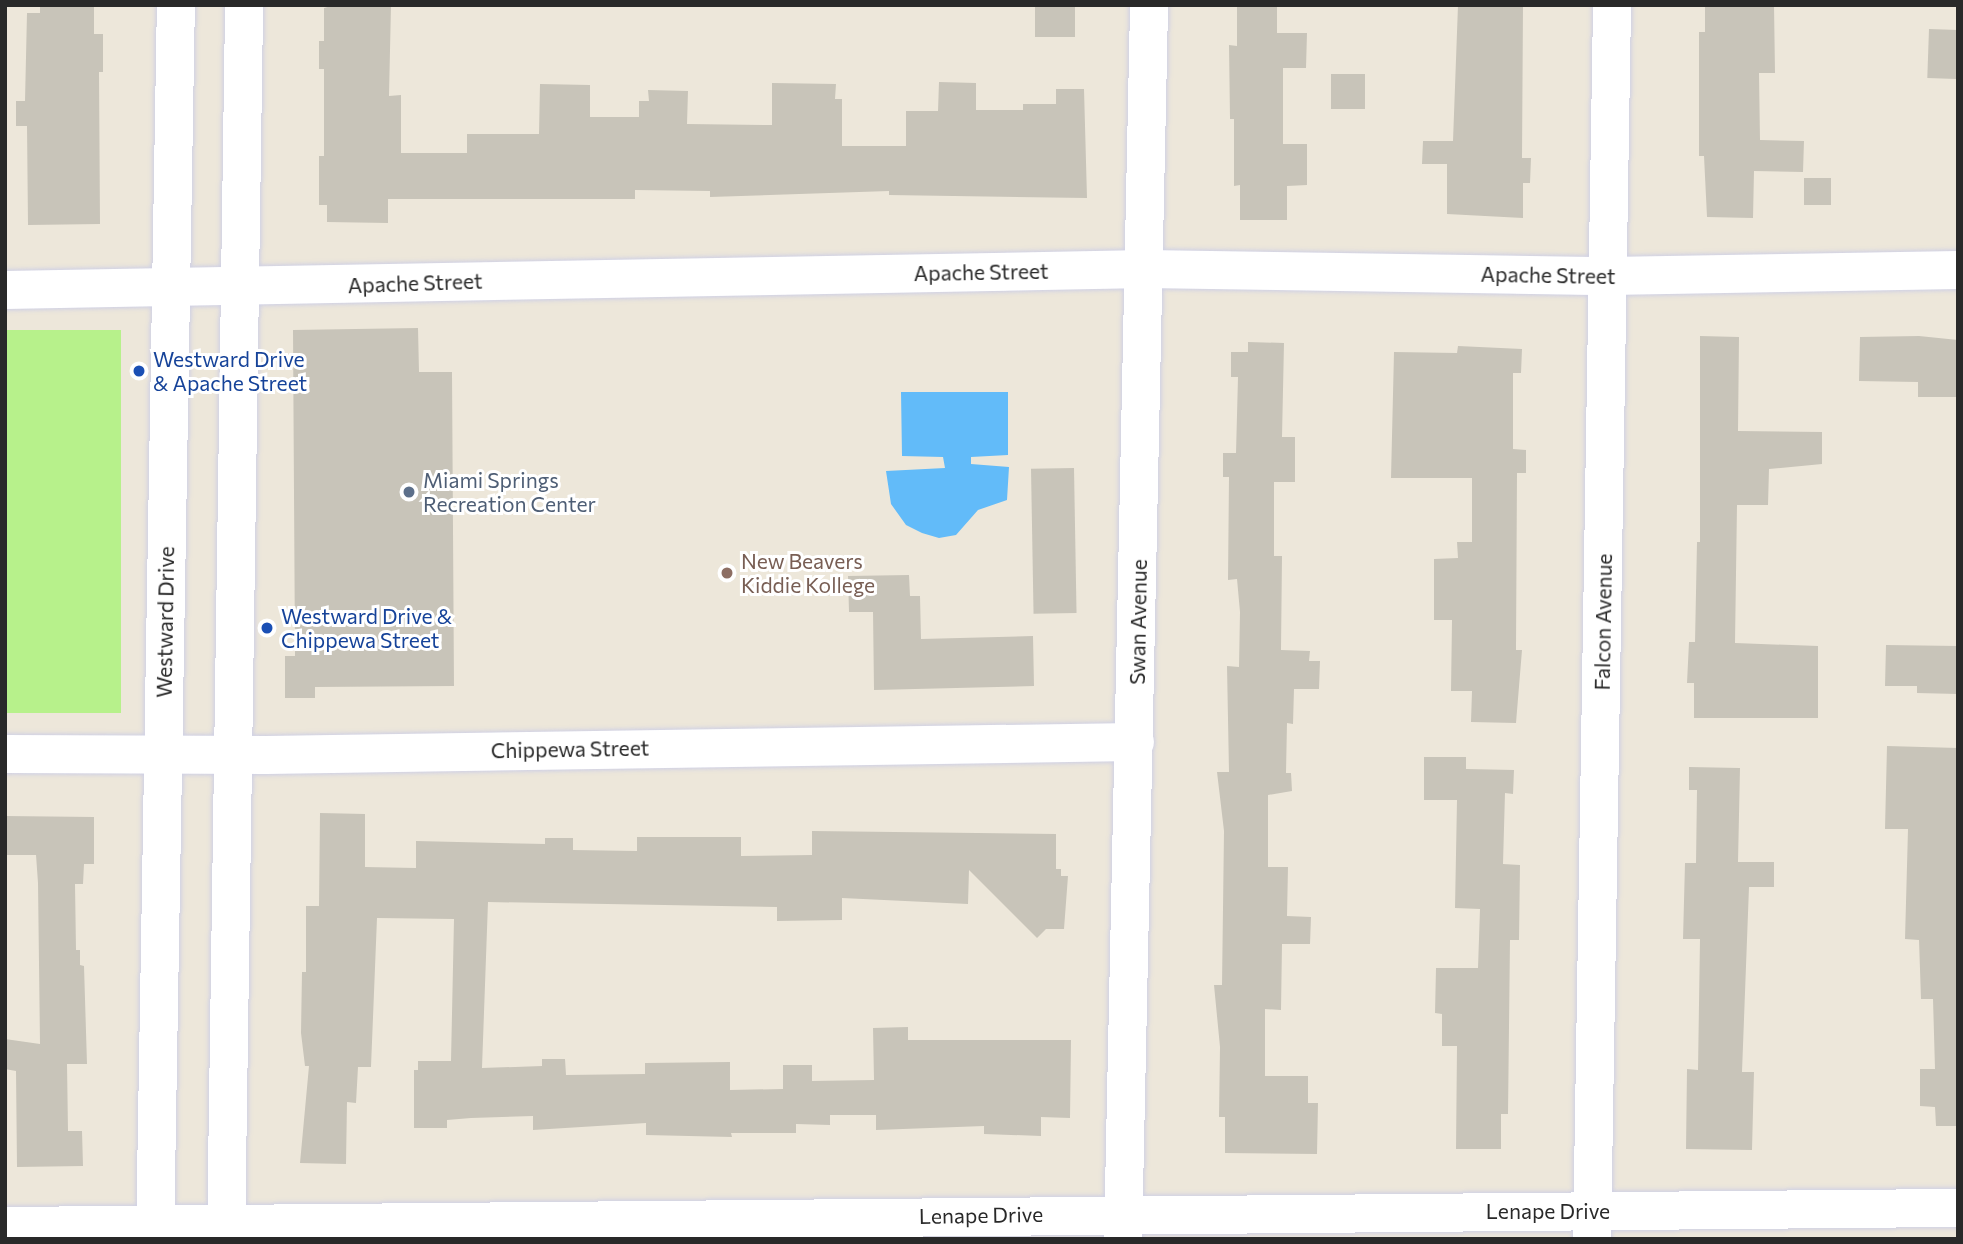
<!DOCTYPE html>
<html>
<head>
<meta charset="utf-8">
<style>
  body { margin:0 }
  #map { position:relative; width:1963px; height:1244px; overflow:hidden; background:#ede7da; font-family:Commissioner,sans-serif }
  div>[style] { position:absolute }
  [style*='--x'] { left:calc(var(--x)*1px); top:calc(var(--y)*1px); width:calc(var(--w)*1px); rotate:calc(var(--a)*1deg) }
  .pitch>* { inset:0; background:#b7f18b; transform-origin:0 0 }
  .water>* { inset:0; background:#62bbf9 }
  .building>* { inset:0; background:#c8c4b9; transform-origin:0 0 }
  .roads { filter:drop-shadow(0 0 2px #cfd0e4) drop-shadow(0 0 2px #cfd0e4) }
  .minor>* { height:38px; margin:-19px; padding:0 19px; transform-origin:19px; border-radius:19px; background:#fff }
  .dots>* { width:19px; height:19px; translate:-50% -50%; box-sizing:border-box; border:4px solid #fff; border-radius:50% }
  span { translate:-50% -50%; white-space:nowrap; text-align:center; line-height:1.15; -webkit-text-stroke:6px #fff; paint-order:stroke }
  .street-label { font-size:21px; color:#292929 }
  .transit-label { font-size:21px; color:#164399 }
  .left { translate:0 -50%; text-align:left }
  .service-label { font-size:21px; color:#4e5e75 }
  .education-label { font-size:21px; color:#785e54 }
  .frame { position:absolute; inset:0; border:7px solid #292929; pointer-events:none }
</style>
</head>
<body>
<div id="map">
  <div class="pitch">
    <i style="left:5px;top:330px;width:116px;height:383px"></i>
  </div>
  <div class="water">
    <i style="clip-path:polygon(901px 392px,1008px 392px,1008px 455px,971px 457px,971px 464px,1009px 467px,1007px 500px,978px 510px,956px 535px,939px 538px,922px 533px,906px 525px,891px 504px,886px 471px,945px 468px,943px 457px,902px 456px)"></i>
  </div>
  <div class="building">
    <i style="clip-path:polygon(40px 5px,94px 5px,94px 34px,103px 34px,103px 72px,99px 72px,100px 224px,28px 225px,27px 126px,16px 126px,16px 101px,25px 101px,27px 13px,40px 13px)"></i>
    <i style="clip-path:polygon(335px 5px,391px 5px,389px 96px,401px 95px,401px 153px,467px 153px,467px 134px,539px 134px,540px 84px,590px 85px,590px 117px,639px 117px,639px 101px,649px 101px,648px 90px,688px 91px,687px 124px,772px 125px,772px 83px,836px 84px,835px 99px,842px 99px,842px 146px,906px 146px,906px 111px,938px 111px,939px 82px,976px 83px,976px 110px,1023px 110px,1023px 104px,1056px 104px,1056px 89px,1084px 89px,1087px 198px,889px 195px,889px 191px,710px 197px,710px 191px,635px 190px,635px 199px,388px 199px,388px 223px,327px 222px,327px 205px,319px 205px,319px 156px,324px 156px,324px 69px,319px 69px,319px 41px,324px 41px,324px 8px)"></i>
    <i style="left:1035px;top:5px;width:40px;height:32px"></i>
    <i style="clip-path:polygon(1237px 5px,1277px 5px,1277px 33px,1307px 33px,1306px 68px,1283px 68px,1283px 144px,1307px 144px,1307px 185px,1287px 186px,1287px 220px,1240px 220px,1240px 185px,1234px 186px,1234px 119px,1230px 119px,1229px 45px,1237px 46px)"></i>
    <i style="clip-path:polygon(1458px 5px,1523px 5px,1522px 158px,1531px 158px,1530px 183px,1523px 183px,1523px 218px,1447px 214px,1447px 164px,1422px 164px,1423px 141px,1453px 141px)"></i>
    <i style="clip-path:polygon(1705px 5px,1774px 5px,1775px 73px,1759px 73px,1760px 140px,1804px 141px,1803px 172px,1754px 171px,1753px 218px,1707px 217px,1704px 156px,1699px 156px,1699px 32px,1705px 32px)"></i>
    <i style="left:1929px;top:29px;width:29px;height:49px;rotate:2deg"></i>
    <i style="left:1331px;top:74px;width:34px;height:35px"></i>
    <i style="left:1804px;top:178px;width:27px;height:27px"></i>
    <i style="clip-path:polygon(418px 328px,419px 372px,452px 372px,454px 686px,315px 687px,315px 698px,285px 698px,285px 656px,295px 656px,293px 330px)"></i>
    <i style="clip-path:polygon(1700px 336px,1739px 337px,1738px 431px,1822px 432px,1822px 464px,1769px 469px,1768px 505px,1737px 505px,1735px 643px,1818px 646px,1818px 718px,1694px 718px,1694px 683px,1687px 683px,1689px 642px,1695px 642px,1697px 542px,1700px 542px)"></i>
    <i style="clip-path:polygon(1919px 336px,1958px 340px,1958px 397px,1918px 397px,1918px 382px,1859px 381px,1860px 337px)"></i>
    <i style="clip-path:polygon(1248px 342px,1284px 343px,1282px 437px,1295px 437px,1295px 482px,1274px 482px,1274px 556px,1282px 556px,1281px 650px,1310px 651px,1309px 661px,1320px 661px,1319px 689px,1294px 689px,1293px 724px,1287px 723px,1286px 773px,1291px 773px,1292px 791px,1268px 795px,1268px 867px,1288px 867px,1287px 916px,1311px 917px,1310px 944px,1282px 944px,1281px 1010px,1265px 1009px,1265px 1076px,1308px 1076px,1308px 1103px,1318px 1103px,1317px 1154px,1225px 1153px,1225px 1117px,1219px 1117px,1220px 1047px,1214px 985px,1222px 985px,1224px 831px,1217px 772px,1229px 772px,1227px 666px,1239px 667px,1240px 612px,1237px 579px,1228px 580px,1229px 477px,1223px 477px,1223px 453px,1236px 453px,1238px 377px,1231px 377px,1231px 352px,1248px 352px)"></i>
    <i style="clip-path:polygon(1458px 346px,1522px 349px,1521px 373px,1513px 373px,1513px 449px,1526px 450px,1526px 473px,1517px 473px,1516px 650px,1522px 650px,1516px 723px,1471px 722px,1472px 691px,1451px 691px,1452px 620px,1434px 620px,1434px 559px,1458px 558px,1457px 542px,1472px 542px,1472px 478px,1391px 478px,1394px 352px,1457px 353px)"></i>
    <i style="left:1074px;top:468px;width:145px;height:43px;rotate:89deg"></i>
    <i style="clip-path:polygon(909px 575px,910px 596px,920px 596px,921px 639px,1033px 636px,1034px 686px,874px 690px,873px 612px,849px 612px,848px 576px)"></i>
    <i style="clip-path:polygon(1886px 645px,1958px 646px,1958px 694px,1917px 693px,1917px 686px,1885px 686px)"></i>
    <i style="clip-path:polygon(1887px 746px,1958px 748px,1958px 1126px,1936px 1126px,1935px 1107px,1920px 1106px,1920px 1069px,1935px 1069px,1933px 999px,1921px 999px,1919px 940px,1905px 939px,1908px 829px,1885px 829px)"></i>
    <i style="clip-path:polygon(1424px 757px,1466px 757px,1466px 769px,1514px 770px,1513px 794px,1505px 793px,1503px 864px,1520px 865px,1519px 940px,1510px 940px,1508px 1114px,1501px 1114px,1501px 1149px,1456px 1149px,1457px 1046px,1442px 1046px,1442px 1014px,1435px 1013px,1436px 968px,1478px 968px,1480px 909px,1455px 908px,1457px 800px,1424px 800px)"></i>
    <i style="clip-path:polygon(1689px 767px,1740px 768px,1738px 862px,1774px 862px,1774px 887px,1749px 887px,1742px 1072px,1754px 1072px,1752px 1150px,1686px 1149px,1687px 1069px,1698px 1070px,1700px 939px,1683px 939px,1685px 863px,1696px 863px,1697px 790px,1689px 790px)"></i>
    <i style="clip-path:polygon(320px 813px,365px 814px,365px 867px,416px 868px,416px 841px,545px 844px,545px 838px,573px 838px,573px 850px,637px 851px,637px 837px,741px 837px,741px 856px,812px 855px,812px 831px,1056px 834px,1056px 869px,1061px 869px,1061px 876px,1068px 876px,1064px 929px,1046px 929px,1037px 938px,969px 870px,968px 904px,842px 898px,842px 920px,777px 921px,777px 907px,488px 902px,482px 1068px,542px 1066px,542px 1059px,565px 1059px,566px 1075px,645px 1074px,645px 1063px,730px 1062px,730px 1090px,783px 1089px,783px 1065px,812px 1065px,812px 1081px,874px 1080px,873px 1028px,908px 1027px,908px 1040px,1071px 1040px,1070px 1118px,1041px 1117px,1041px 1136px,984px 1134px,984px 1126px,876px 1130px,876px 1115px,830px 1115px,830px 1125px,796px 1124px,796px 1133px,731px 1133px,732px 1137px,646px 1135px,646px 1123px,533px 1130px,533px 1116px,471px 1118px,447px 1120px,447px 1128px,414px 1128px,414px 1070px,418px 1070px,418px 1061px,451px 1061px,454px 919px,377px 918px,371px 1067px,358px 1067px,356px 1103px,347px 1102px,346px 1164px,300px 1163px,309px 1066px,305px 1066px,301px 1033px,302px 972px,306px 972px,306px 906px,319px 906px)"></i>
    <i style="clip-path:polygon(5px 816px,94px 817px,94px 864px,84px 864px,83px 884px,75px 884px,76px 950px,80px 950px,80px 965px,84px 966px,87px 1064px,67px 1064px,68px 1131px,82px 1131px,83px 1166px,17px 1167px,16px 1071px,5px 1069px,5px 1039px,40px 1044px,38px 883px,36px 855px,5px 855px)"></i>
  </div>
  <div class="roads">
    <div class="minor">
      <i style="--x:5;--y:290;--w:1141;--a:-1.05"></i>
      <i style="--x:1146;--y:269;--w:463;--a:0.9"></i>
      <i style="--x:1609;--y:276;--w:349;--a:-1"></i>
      <i style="--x:5;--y:754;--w:261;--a:0.2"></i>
      <i style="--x:266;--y:755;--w:869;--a:-0.86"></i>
      <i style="--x:5;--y:1226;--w:1953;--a:-0.53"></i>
      <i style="--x:155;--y:1239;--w:1234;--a:-89.03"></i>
      <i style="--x:226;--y:1239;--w:1234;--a:-89.16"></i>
      <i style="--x:1123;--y:1239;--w:1234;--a:-88.79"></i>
      <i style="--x:1592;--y:1239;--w:1234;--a:-89.07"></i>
    </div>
  </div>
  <div class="dots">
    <i style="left:139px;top:371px;background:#1a4fb4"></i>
    <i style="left:409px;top:492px;background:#5c6f8a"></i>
    <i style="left:727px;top:573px;background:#8d6e63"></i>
    <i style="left:267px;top:628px;background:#1a4fb4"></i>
  </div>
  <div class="street-label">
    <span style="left:981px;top:272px;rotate:-1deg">Apache Street</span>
    <span style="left:1548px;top:275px;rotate:1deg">Apache Street</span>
    <span style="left:415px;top:283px;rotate:-2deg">Apache Street</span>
    <span style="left:165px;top:622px;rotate:-89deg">Westward Drive</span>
    <span style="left:1138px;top:622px;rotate:-89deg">Swan Avenue</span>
    <span style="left:1603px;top:622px;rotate:-89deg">Falcon Avenue</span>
    <span style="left:570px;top:749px;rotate:-1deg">Chippewa Street</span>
    <span style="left:1548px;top:1211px">Lenape Drive</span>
    <span style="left:981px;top:1215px;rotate:-1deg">Lenape Drive</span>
  </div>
  <div class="transit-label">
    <span class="left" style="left:153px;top:371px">Westward Drive<br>&amp; Apache Street</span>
    <span class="left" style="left:281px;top:628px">Westward Drive &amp;<br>Chippewa Street</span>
  </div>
  <div class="service-label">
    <span class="left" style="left:423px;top:492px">Miami Springs<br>Recreation Center</span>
  </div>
  <div class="education-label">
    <span class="left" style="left:741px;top:573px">New Beavers<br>Kiddie Kollege</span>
  </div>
  <div class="frame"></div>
</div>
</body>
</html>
